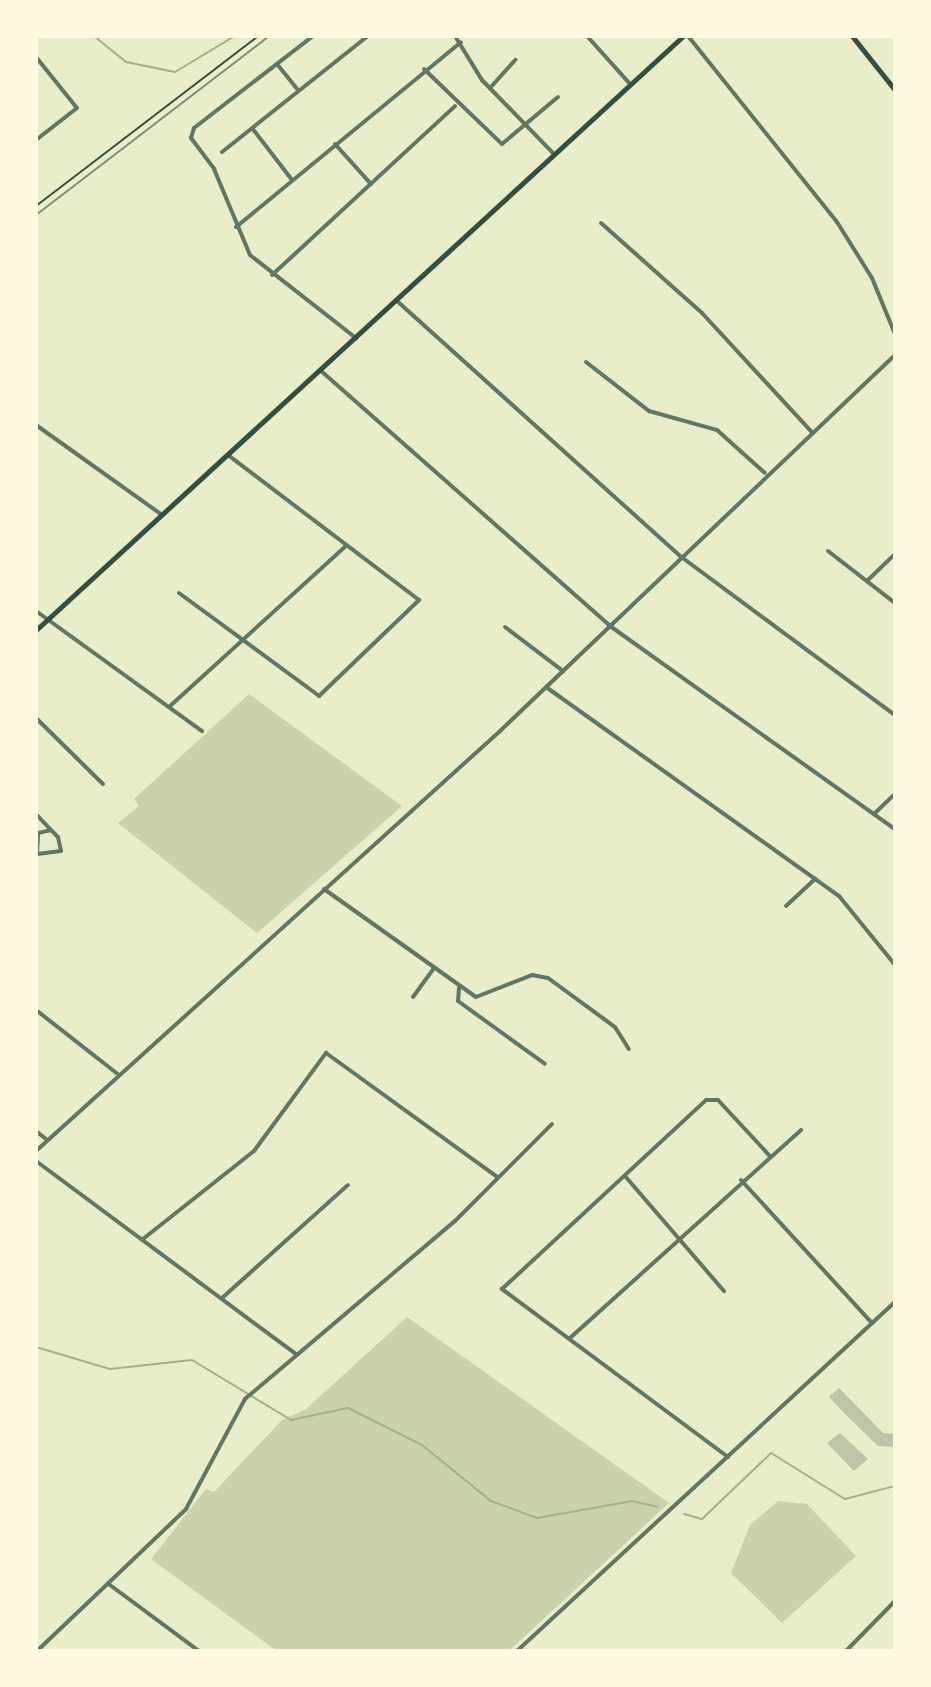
<!DOCTYPE html>
<html>
<head>
<meta charset="utf-8">
<style>
  body { margin:0 }
  #map { position:relative; width:931px; height:1687px; overflow:hidden; background:#e9edc9; font-family:"Varela Round",sans-serif }
  div>[style] { position:absolute }
  [style*='--x'] { left:calc(var(--x)*1px); top:calc(var(--y)*1px); width:calc(var(--w)*1px); rotate:calc(var(--a)*1deg) }
  .green>* { inset:0; background:#cad2ad }
  .stream>* { height:2px; margin:-1px; padding:0 1px; transform-origin:1px; border-radius:1px; background:#a3b18a }
  .building>* { inset:0; background:#bcc5a7 }
  .path>* { height:2px; margin:-1px; padding:0 1px; transform-origin:1px; border-radius:1px; background:#344e41 }
  .minor>* { height:4px; margin:-2px; padding:0 2px; transform-origin:2px; border-radius:2px; background:#617663 }
  .secondary>* { height:5px; margin:-2.5px; padding:0 2.5px; transform-origin:2.5px; border-radius:2.5px; background:#344e41 }
  .rail>* { height:2px; margin:-1px; padding:0 1px; transform-origin:1px; border-radius:1px; background:#7c8e77 }
  span { translate:-50% -50%; white-space:nowrap; text-align:center; line-height:1.15; -webkit-text-stroke:7px #fefae0; paint-order:stroke }
  .frame { position:absolute; inset:0; border:38px solid #fefae0; pointer-events:none }
</style>
</head>
<body>
<div id="map">
  <div class="green">
    <i style="clip-path:polygon(249px 694px,402px 806px,257px 933px,118px 823px,139px 806px,134px 799px)"></i>
    <i style="clip-path:polygon(407px 1317px,669px 1503px,509px 1651px,277px 1651px,151px 1559px,206px 1489px,214px 1492px,282px 1420px,306px 1409px)"></i>
    <i style="clip-path:polygon(778px 1501px,807px 1504px,856px 1556px,782px 1623px,731px 1573px,750px 1525px)"></i>
  </div>
  <div class="stream">
    <i style="--x:94;--y:36;--w:41;--a:39.1"></i>
    <i style="--x:126;--y:62;--w:50;--a:11.5"></i>
    <i style="--x:175;--y:72;--w:70;--a:-31"></i>
    <i style="--x:36;--y:1347;--w:77;--a:16.6"></i>
    <i style="--x:110;--y:1369;--w:82;--a:-6.3"></i>
    <i style="--x:192;--y:1360;--w:116;--a:31.2"></i>
    <i style="--x:291;--y:1420;--w:58;--a:-11.9"></i>
    <i style="--x:348;--y:1408;--w:83;--a:26.6"></i>
    <i style="--x:422;--y:1445;--w:89;--a:39.1"></i>
    <i style="--x:491;--y:1501;--w:49;--a:20.3"></i>
    <i style="--x:537;--y:1518;--w:97;--a:-10.1"></i>
    <i style="--x:632;--y:1501;--w:26;--a:13"></i>
    <i style="--x:684;--y:1514;--w:19;--a:16"></i>
    <i style="--x:702;--y:1519;--w:95;--a:-43.7"></i>
    <i style="--x:771;--y:1453;--w:87;--a:31.9"></i>
    <i style="--x:845;--y:1499;--w:52;--a:-14.6"></i>
  </div>
  <div class="building">
    <i style="clip-path:polygon(839px 1388px,883px 1433px,895px 1434px,895px 1447px,878px 1446px,843px 1412px,829px 1397px)"></i>
    <i style="clip-path:polygon(840px 1433px,868px 1459px,854px 1471px,827px 1443px)"></i>
  </div>
  <div class="path">
    <i style="--x:36;--y:206;--w:280;--a:-37.4"></i>
  </div>
  <div class="minor">
    <i style="--x:313;--y:36;--w:150;--a:142.3"></i>
    <i style="--x:194;--y:128;--w:10;--a:107"></i>
    <i style="--x:191;--y:138;--w:39;--a:53"></i>
    <i style="--x:214;--y:169;--w:93;--a:67.3"></i>
    <i style="--x:250;--y:255;--w:135;--a:38.1"></i>
    <i style="--x:455;--y:36;--w:52;--a:58.5"></i>
    <i style="--x:482;--y:80;--w:103;--a:45.8"></i>
    <i style="--x:587;--y:36;--w:64;--a:48.1"></i>
    <i style="--x:688;--y:36;--w:238;--a:51.3"></i>
    <i style="--x:837;--y:222;--w:66;--a:58"></i>
    <i style="--x:872;--y:278;--w:61;--a:67.7"></i>
    <i style="--x:36;--y:57;--w:65;--a:51.2"></i>
    <i style="--x:77;--y:108;--w:52;--a:142"></i>
    <i style="--x:277;--y:64;--w:33;--a:51"></i>
    <i style="--x:424;--y:69;--w:108;--a:43.9"></i>
    <i style="--x:502;--y:144;--w:73;--a:-40"></i>
    <i style="--x:490;--y:88;--w:38;--a:-48"></i>
    <i style="--x:252;--y:128;--w:66;--a:52.4"></i>
    <i style="--x:335;--y:144;--w:54;--a:48"></i>
    <i style="--x:222;--y:152;--w:186;--a:-38.5"></i>
    <i style="--x:601;--y:223;--w:135;--a:41.7"></i>
    <i style="--x:702;--y:313;--w:161;--a:47.3"></i>
    <i style="--x:236;--y:227;--w:291;--a:-39.4"></i>
    <i style="--x:272;--y:275;--w:249;--a:-42.7"></i>
    <i style="--x:397;--y:301;--w:381;--a:42"></i>
    <i style="--x:680;--y:556;--w:267;--a:36.5"></i>
    <i style="--x:586;--y:362;--w:80;--a:37.9"></i>
    <i style="--x:649;--y:411;--w:71;--a:15.6"></i>
    <i style="--x:717;--y:430;--w:64;--a:41.9"></i>
    <i style="--x:320;--y:370;--w:387;--a:41.4"></i>
    <i style="--x:610;--y:626;--w:350;--a:35.5"></i>
    <i style="--x:36;--y:425;--w:153;--a:35.5"></i>
    <i style="--x:828;--y:551;--w:85;--a:37.8"></i>
    <i style="--x:867;--y:581;--w:39;--a:-44"></i>
    <i style="--x:179;--y:593;--w:174;--a:36.3"></i>
    <i style="--x:319;--y:696;--w:139;--a:-43.8"></i>
    <i style="--x:419;--y:600;--w:238;--a:-142.8"></i>
    <i style="--x:36;--y:611;--w:205;--a:35.9"></i>
    <i style="--x:505;--y:627;--w:73;--a:37.2"></i>
    <i style="--x:546;--y:687;--w:360;--a:35.5"></i>
    <i style="--x:839;--y:896;--w:89;--a:50.9"></i>
    <i style="--x:169;--y:707;--w:238;--a:-42.3"></i>
    <i style="--x:36;--y:718;--w:94;--a:44.6"></i>
    <i style="--x:36;--y:814;--w:22;--a:47"></i>
    <i style="--x:51;--y:830;--w:10;--a:45"></i>
    <i style="--x:58;--y:837;--w:14;--a:78"></i>
    <i style="--x:61;--y:851;--w:24;--a:173"></i>
    <i style="--x:37;--y:854;--w:21;--a:-87"></i>
    <i style="--x:38;--y:833;--w:13;--a:-13"></i>
    <i style="--x:874;--y:814;--w:29;--a:-44"></i>
    <i style="--x:324;--y:889;--w:186;--a:35.4"></i>
    <i style="--x:476;--y:997;--w:60;--a:-21.4"></i>
    <i style="--x:532;--y:975;--w:16;--a:11"></i>
    <i style="--x:548;--y:978;--w:83;--a:36.2"></i>
    <i style="--x:615;--y:1027;--w:26;--a:58"></i>
    <i style="--x:786;--y:906;--w:40;--a:-43"></i>
    <i style="--x:459;--y:988;--w:13;--a:94"></i>
    <i style="--x:458;--y:1001;--w:107;--a:35.9"></i>
    <i style="--x:413;--y:997;--w:34;--a:-54"></i>
    <i style="--x:36;--y:1010;--w:105;--a:38.1"></i>
    <i style="--x:36;--y:1131;--w:14;--a:39"></i>
    <i style="--x:36;--y:1151;--w:626;--a:-42.15"></i>
    <i style="--x:500;--y:731;--w:545;--a:-43.59"></i>
    <i style="--x:36;--y:1161;--w:324;--a:36.6"></i>
    <i style="--x:625;--y:1176;--w:152;--a:49.3"></i>
    <i style="--x:741;--y:1180;--w:194;--a:47.5"></i>
    <i style="--x:143;--y:1239;--w:142;--a:-38.4"></i>
    <i style="--x:254;--y:1151;--w:122;--a:-53.7"></i>
    <i style="--x:326;--y:1053;--w:210;--a:35.9"></i>
    <i style="--x:222;--y:1298;--w:169;--a:-41.9"></i>
    <i style="--x:570;--y:1338;--w:311;--a:-42"></i>
    <i style="--x:728;--y:1457;--w:282;--a:-143.4"></i>
    <i style="--x:502;--y:1289;--w:278;--a:-42.8"></i>
    <i style="--x:706;--y:1100;--w:12;--a:0"></i>
    <i style="--x:718;--y:1100;--w:75;--a:47.2"></i>
    <i style="--x:110;--y:1585;--w:111;--a:36.6"></i>
    <i style="--x:37;--y:1651;--w:206;--a:-43.6"></i>
    <i style="--x:186;--y:1509;--w:125;--a:-61.8"></i>
    <i style="--x:245;--y:1399;--w:275;--a:-40.3"></i>
    <i style="--x:455;--y:1221;--w:137;--a:-45"></i>
    <i style="--x:517;--y:1651;--w:514;--a:-42.72"></i>
    <i style="--x:846;--y:1651;--w:70;--a:-45.6"></i>
  </div>
  <div class="secondary">
    <i style="--x:852;--y:36;--w:69;--a:51.5"></i>
    <i style="--x:36;--y:630;--w:878;--a:-42.55"></i>
  </div>
  <div class="rail">
    <i style="--x:36;--y:215;--w:294;--a:-37.5"></i>
  </div>
  <div class="frame"></div>
</div>
</body>
</html>
